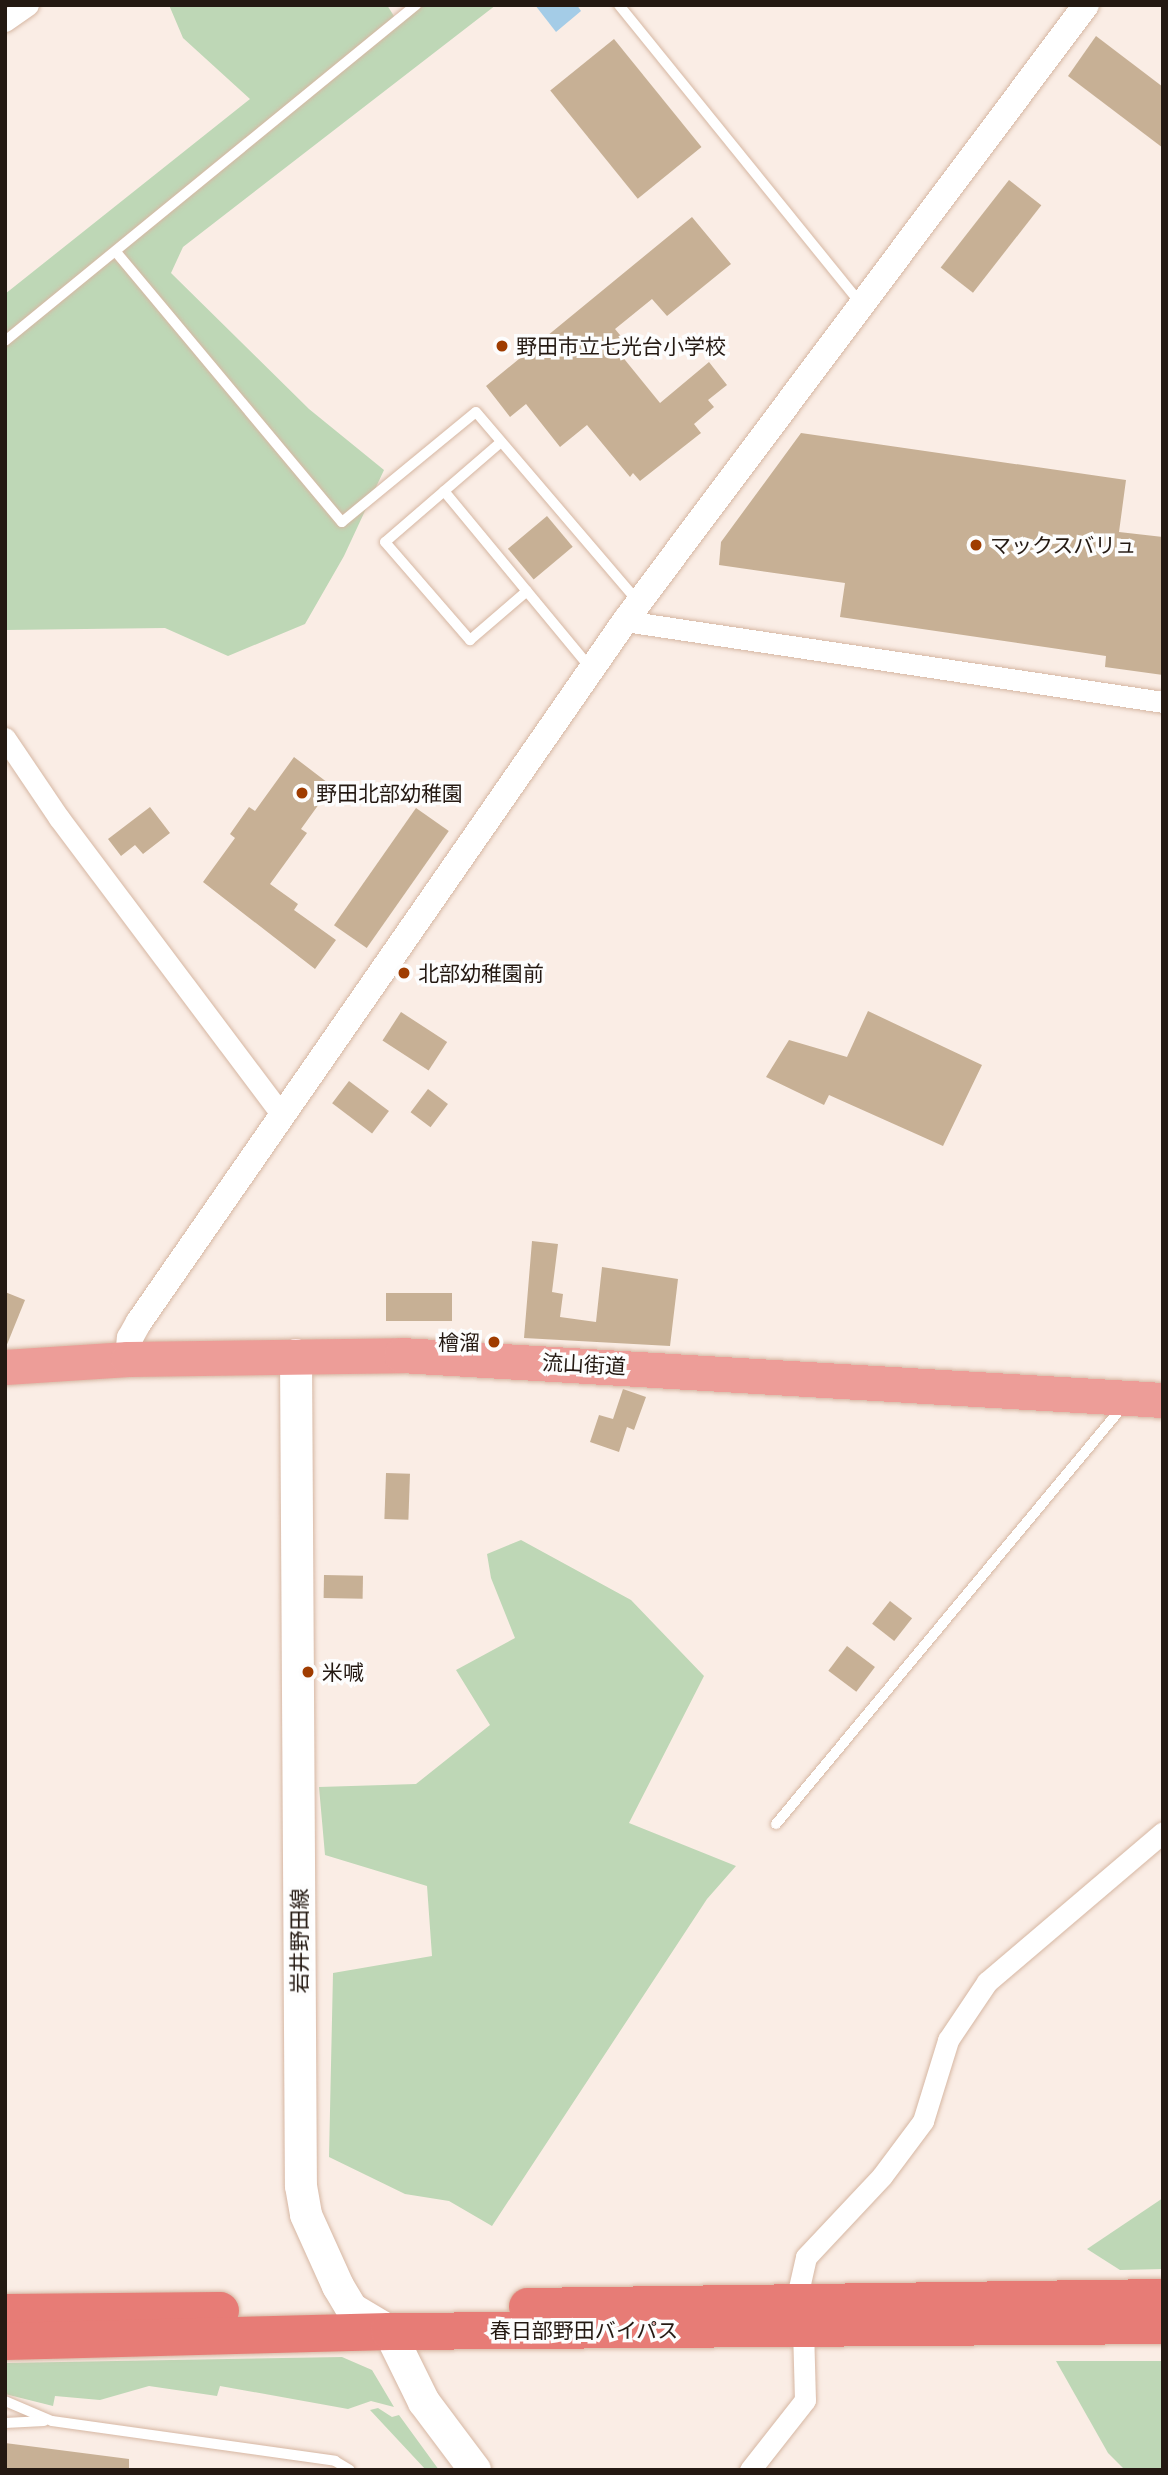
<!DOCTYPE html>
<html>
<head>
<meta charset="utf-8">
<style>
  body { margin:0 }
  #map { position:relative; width:1168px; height:2475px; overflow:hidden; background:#faede5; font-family:"Titillium Web","Noto Sans JP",sans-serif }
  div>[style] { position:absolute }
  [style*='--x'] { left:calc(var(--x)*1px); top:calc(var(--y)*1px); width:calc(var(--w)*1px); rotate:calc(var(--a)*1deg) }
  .green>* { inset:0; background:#bed7b6 }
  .water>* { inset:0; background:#a4cce7 }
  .building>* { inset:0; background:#c7b095; transform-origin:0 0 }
  .roads { filter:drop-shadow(0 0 2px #d6b7a3) drop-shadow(0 0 2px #d6b7a3) }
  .service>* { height:10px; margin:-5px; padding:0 5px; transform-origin:5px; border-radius:5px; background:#fff }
  .minor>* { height:21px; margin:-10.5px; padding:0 10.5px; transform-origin:10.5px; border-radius:10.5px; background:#fff }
  .tertiary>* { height:26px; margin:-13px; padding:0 13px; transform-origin:13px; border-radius:13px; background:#fff }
  .secondary>* { height:32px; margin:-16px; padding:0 16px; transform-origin:16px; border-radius:16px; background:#fff }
  .primary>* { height:35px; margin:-17.5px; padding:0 17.5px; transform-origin:17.5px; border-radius:17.5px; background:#ed9d98 }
  .trunk>* { height:37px; margin:-18.5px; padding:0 18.5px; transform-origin:18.5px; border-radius:18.5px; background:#e77c76 }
  .dots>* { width:19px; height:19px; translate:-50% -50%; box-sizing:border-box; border:4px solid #fdfdfd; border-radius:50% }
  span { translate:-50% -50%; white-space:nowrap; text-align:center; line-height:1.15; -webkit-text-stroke:7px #fdfdfd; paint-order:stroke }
  .poi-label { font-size:21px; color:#241912 }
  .left { translate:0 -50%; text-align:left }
  .right { translate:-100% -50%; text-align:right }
  .street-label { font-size:21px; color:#241912 }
  .frame { position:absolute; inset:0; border:7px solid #241912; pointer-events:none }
</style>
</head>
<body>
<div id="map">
  <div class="green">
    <i style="clip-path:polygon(169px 5px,387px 5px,397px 21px,425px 5px,496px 5px,183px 247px,171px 273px,309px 409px,384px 470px,344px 556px,305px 624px,228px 656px,165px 628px,5px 630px,5px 294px,250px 99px,183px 38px)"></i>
    <i style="clip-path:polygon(521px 1540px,631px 1600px,704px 1676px,629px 1823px,736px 1866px,707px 1899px,492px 2226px,449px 2201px,405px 2194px,329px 2157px,333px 1973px,432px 1956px,427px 1886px,325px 1855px,319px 1787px,416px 1784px,490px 1725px,456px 1670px,515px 1638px,491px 1578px,487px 1554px)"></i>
    <i style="clip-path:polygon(1163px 2198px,1163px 2269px,1120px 2270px,1087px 2249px)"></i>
    <i style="clip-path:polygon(342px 2357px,372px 2370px,394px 2407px,371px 2401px,348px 2409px,220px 2386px,217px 2396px,149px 2386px,100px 2400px,55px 2396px,53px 2406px,5px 2394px,5px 2363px)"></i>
    <i style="clip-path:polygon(1056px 2361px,1162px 2361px,1163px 2470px,1125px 2470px,1108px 2453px)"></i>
    <i style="clip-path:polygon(378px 2408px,392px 2417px,399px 2415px,439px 2470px,426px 2470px,370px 2410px)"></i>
  </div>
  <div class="water">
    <i style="clip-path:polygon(535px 5px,577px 5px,581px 11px,556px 32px)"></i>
  </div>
  <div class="building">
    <i style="clip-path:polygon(1096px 36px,1163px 87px,1163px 148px,1068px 76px)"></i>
    <i style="left:614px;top:39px;width:139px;height:82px;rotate:51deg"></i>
    <i style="left:1009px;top:180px;width:41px;height:111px;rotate:38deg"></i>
    <i style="clip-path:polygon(692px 217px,731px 264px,667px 316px,652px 299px,615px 329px,630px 347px,621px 355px,660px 403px,709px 362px,727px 385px,708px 400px,714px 407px,694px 424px,701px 433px,640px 481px,633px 473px,630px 477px,587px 425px,560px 447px,526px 404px,510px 417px,486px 386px)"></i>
    <i style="clip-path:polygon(801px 433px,1126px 480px,1119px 532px,1163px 537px,1163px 675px,1105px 667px,1106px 656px,840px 617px,845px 583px,719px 565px,721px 542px)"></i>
    <i style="left:547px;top:516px;width:40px;height:51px;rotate:50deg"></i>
    <i style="clip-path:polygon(294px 757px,332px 786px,301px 829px,307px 833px,270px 884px,298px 904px,294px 910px,336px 940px,315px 969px,203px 882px,235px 838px,230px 834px,249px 807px,255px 811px)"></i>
    <i style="clip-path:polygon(150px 807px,170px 833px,143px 854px,135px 845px,121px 856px,108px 839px)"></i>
    <i style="left:416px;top:808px;width:40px;height:143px;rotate:35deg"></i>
    <i style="clip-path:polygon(868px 1011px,982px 1065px,943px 1146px,829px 1095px,824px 1105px,766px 1077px,789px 1040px,847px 1057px)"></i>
    <i style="left:401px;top:1012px;width:55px;height:34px;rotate:33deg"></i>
    <i style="left:349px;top:1081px;width:50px;height:28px;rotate:37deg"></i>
    <i style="left:428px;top:1089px;width:25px;height:29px;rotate:37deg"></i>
    <i style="clip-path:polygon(532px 1241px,558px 1244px,552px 1292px,563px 1294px,560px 1317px,596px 1322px,602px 1267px,678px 1279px,670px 1346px,524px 1338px)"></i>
    <i style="clip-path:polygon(5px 1292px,25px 1300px,6px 1347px,5px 1347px)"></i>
    <i style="left:386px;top:1293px;width:66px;height:28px"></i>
    <i style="clip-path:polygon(623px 1389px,646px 1397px,634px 1430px,627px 1427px,619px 1452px,590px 1442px,599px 1415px,613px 1419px)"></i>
    <i style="left:386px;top:1473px;width:24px;height:46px;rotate:2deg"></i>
    <i style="left:324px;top:1575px;width:39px;height:23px;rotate:1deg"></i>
    <i style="left:890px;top:1601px;width:28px;height:29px;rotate:38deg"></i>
    <i style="left:847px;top:1646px;width:35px;height:31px;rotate:37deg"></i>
    <i style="clip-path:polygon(5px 2443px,129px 2459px,129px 2470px,5px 2470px)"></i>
  </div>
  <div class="roads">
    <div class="service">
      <i style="--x:619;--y:5;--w:383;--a:51"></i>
      <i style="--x:116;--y:252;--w:352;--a:50.1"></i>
      <i style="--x:342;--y:522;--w:173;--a:-39.4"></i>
      <i style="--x:476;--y:412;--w:251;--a:49.5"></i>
      <i style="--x:5;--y:341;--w:531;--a:-39.27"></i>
      <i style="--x:501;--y:442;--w:153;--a:139.2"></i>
      <i style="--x:385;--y:542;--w:130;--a:49.1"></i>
      <i style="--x:470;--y:640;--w:75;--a:-40.7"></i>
      <i style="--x:444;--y:491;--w:232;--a:50.4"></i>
      <i style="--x:776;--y:1824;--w:545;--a:-50.29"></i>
      <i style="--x:5;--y:2401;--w:51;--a:23.1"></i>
      <i style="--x:52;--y:2421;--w:286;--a:8"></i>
      <i style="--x:335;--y:2461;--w:17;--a:31"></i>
      <i style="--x:5;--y:2423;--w:39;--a:-3"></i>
    </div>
    <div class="minor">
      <i style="--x:5;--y:21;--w:28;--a:-35"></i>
      <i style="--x:625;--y:621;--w:544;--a:8.56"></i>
      <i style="--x:5;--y:738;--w:97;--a:56"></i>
      <i style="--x:59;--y:818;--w:371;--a:53.1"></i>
      <i style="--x:796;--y:2301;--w:45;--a:-77.2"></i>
      <i style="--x:806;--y:2257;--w:111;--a:-46.8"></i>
      <i style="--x:882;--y:2176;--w:69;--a:-53.3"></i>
      <i style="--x:923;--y:2121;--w:85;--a:-72.8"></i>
      <i style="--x:948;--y:2040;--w:70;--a:-56.1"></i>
      <i style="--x:987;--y:1982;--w:231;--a:-40.4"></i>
      <i style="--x:750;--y:2470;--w:89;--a:-51.8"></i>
      <i style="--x:805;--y:2400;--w:72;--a:-91.6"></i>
    </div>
    <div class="tertiary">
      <i style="--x:128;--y:1359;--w:21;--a:-85"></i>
      <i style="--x:130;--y:1338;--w:18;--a:-61"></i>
      <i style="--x:139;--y:1322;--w:853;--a:-55.27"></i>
      <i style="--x:625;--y:621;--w:769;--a:-53.19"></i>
    </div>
    <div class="secondary">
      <i style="--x:296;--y:1355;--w:831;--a:89.66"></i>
      <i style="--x:301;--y:2186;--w:29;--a:80"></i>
      <i style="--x:306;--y:2215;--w:78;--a:65.7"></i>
      <i style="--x:338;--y:2286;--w:27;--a:59"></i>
      <i style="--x:352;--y:2309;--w:43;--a:30.7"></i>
      <i style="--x:389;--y:2331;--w:79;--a:63.8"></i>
      <i style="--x:424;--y:2402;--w:85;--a:53.1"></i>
    </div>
    <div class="primary">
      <i style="--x:5;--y:1367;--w:123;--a:-3.7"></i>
      <i style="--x:128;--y:1359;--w:273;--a:-0.8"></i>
      <i style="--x:401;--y:1355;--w:763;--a:3.38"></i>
    </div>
    <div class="trunk">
      <i style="--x:527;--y:2306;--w:636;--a:-0.81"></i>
      <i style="--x:5;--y:2312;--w:215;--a:-0.5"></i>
      <i style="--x:5;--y:2341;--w:384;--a:-1.5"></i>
      <i style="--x:389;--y:2331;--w:774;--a:-0.44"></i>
    </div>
  </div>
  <div class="dots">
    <i style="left:502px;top:346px;background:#9f3c00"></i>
    <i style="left:976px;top:545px;background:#9f3c00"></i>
    <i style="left:302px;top:793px;background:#9f3c00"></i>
    <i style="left:404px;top:973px;background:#9f3c00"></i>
    <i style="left:494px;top:1342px;background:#9f3c00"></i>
    <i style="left:308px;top:1672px;background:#9f3c00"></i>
  </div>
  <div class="poi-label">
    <span class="left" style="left:516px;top:346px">野田市立七光台小学校</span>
    <span class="left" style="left:990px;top:545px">マックスバリュ</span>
    <span class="left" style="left:316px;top:793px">野田北部幼稚園</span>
    <span class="left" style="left:418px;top:973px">北部幼稚園前</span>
    <span class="right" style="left:480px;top:1342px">檜溜</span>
    <span class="left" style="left:322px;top:1672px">米喊</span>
  </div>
  <div class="street-label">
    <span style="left:584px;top:1364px;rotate:3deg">流山街道</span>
    <span style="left:299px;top:1941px;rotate:-90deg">岩井野田線</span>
    <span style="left:584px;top:2330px">春日部野田バイパス</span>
  </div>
  <div class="frame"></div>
</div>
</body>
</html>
